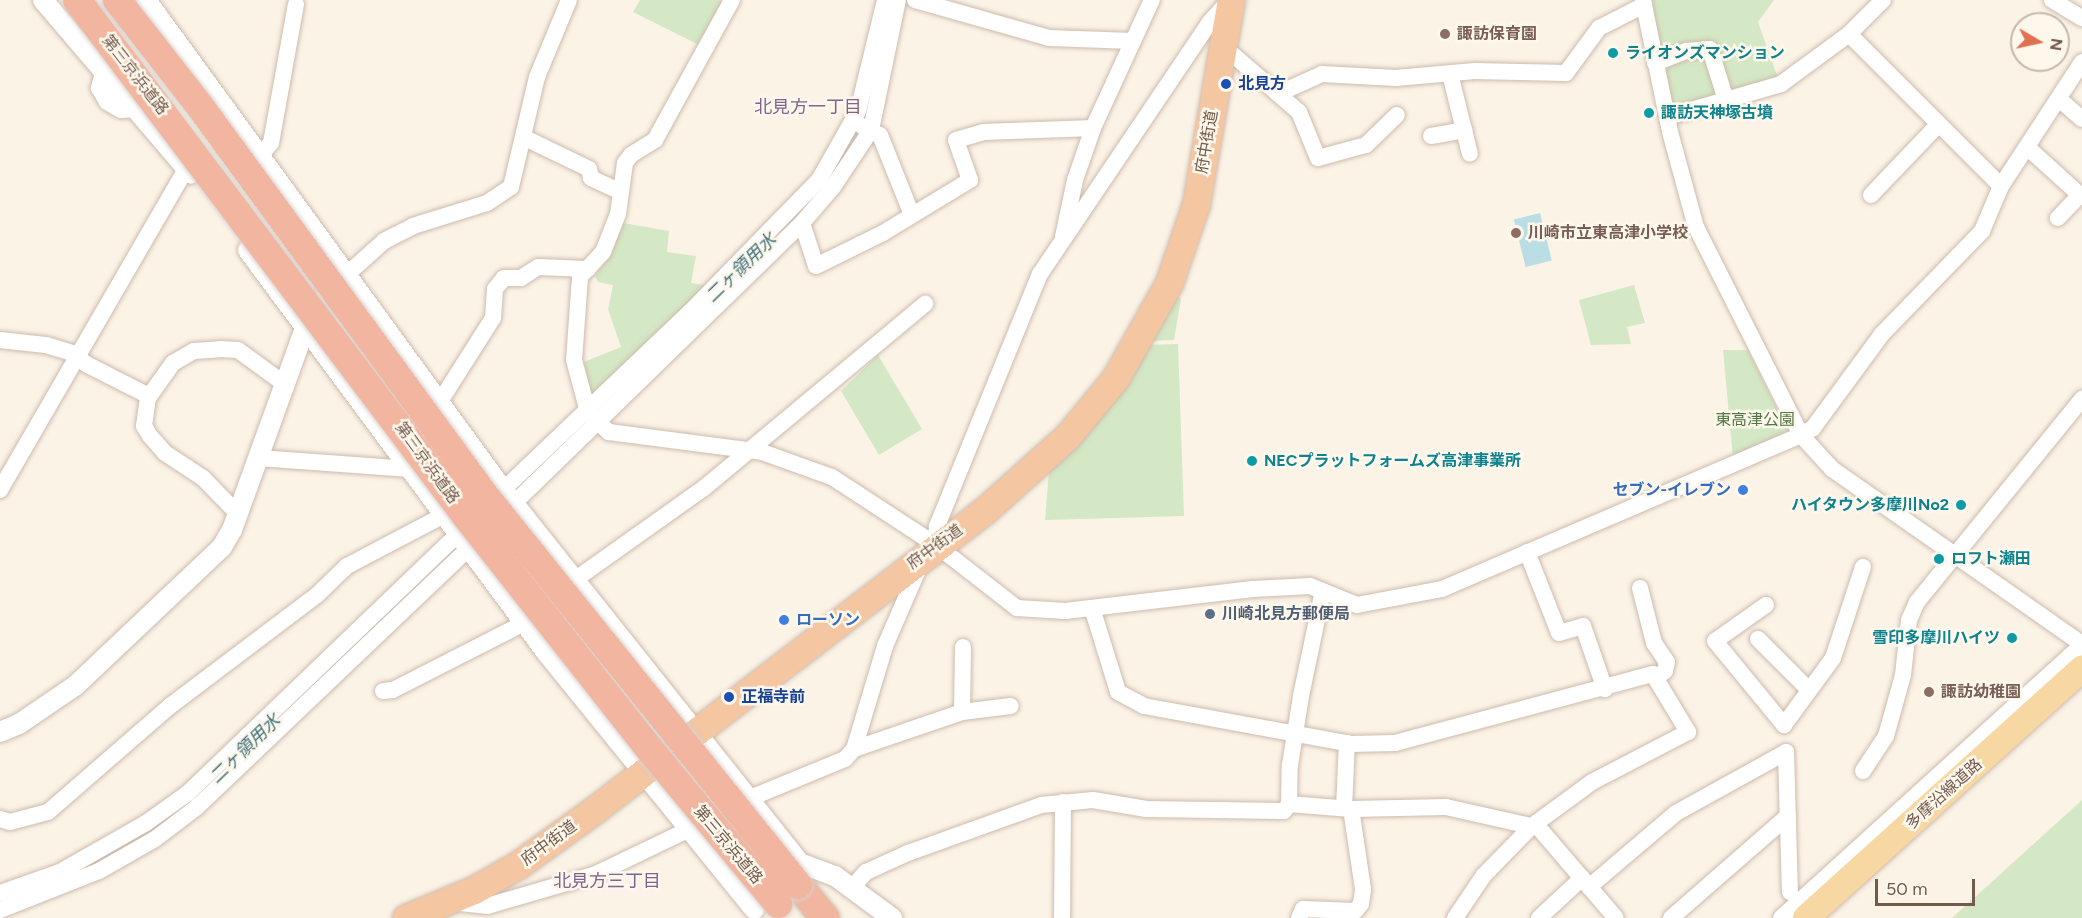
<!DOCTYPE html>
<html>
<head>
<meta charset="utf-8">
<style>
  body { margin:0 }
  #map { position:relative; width:2082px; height:918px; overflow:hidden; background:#fbf3e6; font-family:Figtree,"Noto Sans JP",sans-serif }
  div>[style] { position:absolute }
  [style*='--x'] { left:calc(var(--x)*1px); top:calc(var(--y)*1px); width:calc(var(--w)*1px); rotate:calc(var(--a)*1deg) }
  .green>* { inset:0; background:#d4e8c5 }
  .water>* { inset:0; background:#bbdee4; transform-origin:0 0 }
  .river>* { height:24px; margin:-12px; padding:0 12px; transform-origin:12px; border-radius:12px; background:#bbdee4 }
  .roads { filter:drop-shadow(0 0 2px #cdbbad) drop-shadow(0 0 2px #cdbbad) }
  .minor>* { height:16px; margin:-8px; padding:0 8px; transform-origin:8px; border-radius:8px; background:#fff }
  .tertiary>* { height:20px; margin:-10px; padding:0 10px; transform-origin:10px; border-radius:10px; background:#fff }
  .primary>* { height:26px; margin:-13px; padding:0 13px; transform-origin:13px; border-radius:13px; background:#f7d7a2 }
  .trunk>* { height:27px; margin:-13.5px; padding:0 13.5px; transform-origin:13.5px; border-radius:13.5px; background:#f4c6a1 }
  .motorway>* { height:28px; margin:-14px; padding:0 14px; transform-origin:14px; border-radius:14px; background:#f2b5a0 }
  .bridges { filter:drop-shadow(0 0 2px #d8d1cd) drop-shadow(0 0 2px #d8d1cd) }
  .motorway-bridge>* { height:28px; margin:-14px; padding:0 14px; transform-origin:14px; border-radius:14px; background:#f2b5a0 }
  .dots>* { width:16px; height:16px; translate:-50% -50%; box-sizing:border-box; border:3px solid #fef7ec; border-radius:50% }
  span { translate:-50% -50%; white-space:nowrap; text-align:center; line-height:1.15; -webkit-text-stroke:5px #fef7ec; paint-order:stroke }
  .education-label { font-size:16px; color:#785e54; font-weight:700 }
  .left { translate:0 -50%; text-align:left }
  .culture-label { font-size:16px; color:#0d838f; font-weight:700 }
  .right { translate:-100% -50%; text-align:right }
  .street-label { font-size:16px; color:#745a4c }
  .transit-label { font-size:16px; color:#164399; font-weight:700 }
  .park-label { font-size:16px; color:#547844 }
  .shop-label { font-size:16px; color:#366cbe; font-weight:700 }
  .service-label { font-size:16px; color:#4e5e75; font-weight:700 }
  .neighbourhood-label { font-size:18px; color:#816490 }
  .water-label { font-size:18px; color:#43757f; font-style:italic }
  .north { position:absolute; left:2010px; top:12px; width:60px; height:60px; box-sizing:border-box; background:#fef7ec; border:2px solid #c7b8ac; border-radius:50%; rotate:99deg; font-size:16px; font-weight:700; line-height:24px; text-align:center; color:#745a4c }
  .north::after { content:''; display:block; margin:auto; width:21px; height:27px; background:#df7051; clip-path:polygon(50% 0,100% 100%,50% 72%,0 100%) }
  .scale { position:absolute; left:1875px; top:879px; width:100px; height:27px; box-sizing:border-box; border:3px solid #745a4c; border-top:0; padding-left:8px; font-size:18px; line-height:21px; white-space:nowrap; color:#745a4c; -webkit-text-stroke:4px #fef7ec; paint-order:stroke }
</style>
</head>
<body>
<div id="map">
  <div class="green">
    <i style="clip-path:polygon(640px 0,718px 0,724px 3px,701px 46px,633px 12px)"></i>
    <i style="clip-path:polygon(1649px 0,1774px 0,1758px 22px,1778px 78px,1671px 107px)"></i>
    <i style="clip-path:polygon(623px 223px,669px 231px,667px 252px,696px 256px,691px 283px,709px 286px,592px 400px,584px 362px,621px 347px,608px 309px,613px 285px,598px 282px,595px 276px,609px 256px)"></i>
    <i style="clip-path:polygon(1634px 285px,1645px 323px,1627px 327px,1631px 344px,1591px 345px,1579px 300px)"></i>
    <i style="clip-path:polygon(1175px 295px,1181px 299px,1174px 340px,1148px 341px)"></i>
    <i style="clip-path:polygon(1178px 344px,1184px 516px,1045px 520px,1049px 470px,1147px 345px)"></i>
    <i style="clip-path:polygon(1723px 350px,1748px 350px,1789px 433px,1733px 458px)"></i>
    <i style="clip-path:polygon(878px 355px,922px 429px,879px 455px,841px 391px)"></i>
    <i style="clip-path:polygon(2082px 800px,2082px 918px,1952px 918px)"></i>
  </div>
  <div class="water">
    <i style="left:1540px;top:213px;width:49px;height:27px;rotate:76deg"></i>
  </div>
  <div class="river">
    <i style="--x:770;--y:241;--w:95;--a:-47.6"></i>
    <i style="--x:834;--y:171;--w:29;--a:-59"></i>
    <i style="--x:849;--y:146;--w:47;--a:-68.9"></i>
    <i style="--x:283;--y:714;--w:103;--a:-44.2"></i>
    <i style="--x:61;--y:879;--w:103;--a:-27.8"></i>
    <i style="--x:152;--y:831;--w:33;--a:-38"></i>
  </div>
  <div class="roads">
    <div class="minor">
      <i style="--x:732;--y:0;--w:160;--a:118.8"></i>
      <i style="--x:655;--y:140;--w:28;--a:148"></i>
      <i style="--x:631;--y:155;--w:10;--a:127"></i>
      <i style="--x:625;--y:163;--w:51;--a:97.8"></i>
      <i style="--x:618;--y:214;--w:41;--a:111.5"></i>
      <i style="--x:603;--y:252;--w:34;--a:133"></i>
      <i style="--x:580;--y:277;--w:83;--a:94.1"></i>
      <i style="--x:574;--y:360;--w:54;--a:74.9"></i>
      <i style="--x:588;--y:412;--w:29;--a:44"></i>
      <i style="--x:609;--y:432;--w:154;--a:7.4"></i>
      <i style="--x:762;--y:452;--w:74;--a:19.7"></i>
      <i style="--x:832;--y:477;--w:124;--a:33.2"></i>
      <i style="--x:936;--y:545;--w:103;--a:37.9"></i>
      <i style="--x:1017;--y:608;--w:48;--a:3.6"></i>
      <i style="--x:1065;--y:611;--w:189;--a:-6.7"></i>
      <i style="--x:1253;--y:589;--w:57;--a:-3"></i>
      <i style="--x:1310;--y:586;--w:51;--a:22"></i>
      <i style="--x:1357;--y:605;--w:86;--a:-10.7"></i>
      <i style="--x:1442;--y:589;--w:391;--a:-23.2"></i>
      <i style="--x:1801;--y:435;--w:14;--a:-30"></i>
      <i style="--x:1813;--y:428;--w:117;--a:-53.7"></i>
      <i style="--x:1882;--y:334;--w:144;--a:-45.8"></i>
      <i style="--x:1982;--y:231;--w:49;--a:-67.1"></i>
      <i style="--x:2001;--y:186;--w:148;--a:-56.8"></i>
      <i style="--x:915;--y:0;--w:139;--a:15.8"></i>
      <i style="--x:1049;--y:38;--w:84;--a:2"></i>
      <i style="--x:1643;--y:0;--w:135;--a:78.4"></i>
      <i style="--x:1670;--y:132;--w:98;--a:74.7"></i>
      <i style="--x:1696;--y:227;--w:233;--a:63.2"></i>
      <i style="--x:1801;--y:435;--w:46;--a:47.6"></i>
      <i style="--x:1832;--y:469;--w:305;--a:35"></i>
      <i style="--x:2052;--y:0;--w:35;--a:31"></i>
      <i style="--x:1849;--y:34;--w:215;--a:45"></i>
      <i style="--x:1223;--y:46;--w:101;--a:41"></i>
      <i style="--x:1299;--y:112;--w:50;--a:67.6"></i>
      <i style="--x:1318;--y:158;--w:50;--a:-15.2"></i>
      <i style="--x:1366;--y:145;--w:43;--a:-44.1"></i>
      <i style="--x:1655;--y:63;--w:34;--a:-21"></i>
      <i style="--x:1687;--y:51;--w:23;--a:-5"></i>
      <i style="--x:1710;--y:49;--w:53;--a:72.6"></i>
      <i style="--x:104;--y:70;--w:19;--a:106"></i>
      <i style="--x:99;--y:88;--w:16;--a:60"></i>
      <i style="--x:107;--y:102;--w:16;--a:30"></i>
      <i style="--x:121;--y:110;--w:17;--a:-3"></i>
      <i style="--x:1450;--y:74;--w:82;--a:76"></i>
      <i style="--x:1280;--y:93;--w:46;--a:-24.3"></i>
      <i style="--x:1322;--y:74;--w:74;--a:3.1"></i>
      <i style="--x:1396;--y:78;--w:79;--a:-5.1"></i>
      <i style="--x:1475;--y:71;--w:91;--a:1.3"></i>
      <i style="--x:1566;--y:73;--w:56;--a:-53.7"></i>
      <i style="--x:1599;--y:28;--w:51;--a:-27.1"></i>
      <i style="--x:2059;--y:99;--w:30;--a:41"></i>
      <i style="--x:1667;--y:117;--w:119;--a:-16.1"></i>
      <i style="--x:1781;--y:84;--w:84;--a:-36.3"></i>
      <i style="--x:1849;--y:34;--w:48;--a:-45"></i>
      <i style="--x:862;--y:126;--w:20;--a:27"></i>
      <i style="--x:880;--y:135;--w:86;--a:68.2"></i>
      <i style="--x:1431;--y:136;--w:34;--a:-10"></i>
      <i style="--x:525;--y:138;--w:71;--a:25.8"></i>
      <i style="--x:589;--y:169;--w:9;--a:77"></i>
      <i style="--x:591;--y:178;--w:33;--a:25"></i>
      <i style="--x:2027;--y:147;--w:72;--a:42.2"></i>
      <i style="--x:2080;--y:195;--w:32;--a:134"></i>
      <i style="--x:260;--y:156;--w:17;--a:-50"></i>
      <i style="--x:271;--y:143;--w:141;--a:-79.8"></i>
      <i style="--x:1871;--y:195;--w:97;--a:-46.3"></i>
      <i style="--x:802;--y:223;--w:45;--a:72"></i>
      <i style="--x:816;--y:266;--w:75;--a:-26.2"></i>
      <i style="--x:883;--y:233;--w:102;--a:-31.3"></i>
      <i style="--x:970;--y:180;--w:42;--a:-109.3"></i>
      <i style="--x:956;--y:140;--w:29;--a:-16"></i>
      <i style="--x:984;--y:132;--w:109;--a:-2.1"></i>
      <i style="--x:1063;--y:237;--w:58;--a:-78.1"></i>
      <i style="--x:1075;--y:180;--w:55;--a:-70.9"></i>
      <i style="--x:1093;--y:128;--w:141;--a:-65.3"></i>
      <i style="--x:305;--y:312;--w:106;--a:-41.9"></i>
      <i style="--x:384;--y:241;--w:33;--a:-27"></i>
      <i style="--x:413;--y:226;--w:77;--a:-17.3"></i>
      <i style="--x:487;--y:203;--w:29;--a:-34"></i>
      <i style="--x:511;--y:187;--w:113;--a:-76.7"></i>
      <i style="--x:537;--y:77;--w:83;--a:-67.4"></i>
      <i style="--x:0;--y:340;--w:46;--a:6.2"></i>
      <i style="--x:46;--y:345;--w:28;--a:17"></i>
      <i style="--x:73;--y:353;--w:17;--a:40"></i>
      <i style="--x:86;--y:364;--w:71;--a:26.9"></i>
      <i style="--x:439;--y:403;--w:101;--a:-57.6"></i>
      <i style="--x:493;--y:318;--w:29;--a:-86"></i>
      <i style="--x:495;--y:289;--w:14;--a:-51"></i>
      <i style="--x:504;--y:278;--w:17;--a:0"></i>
      <i style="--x:521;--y:278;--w:20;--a:-33"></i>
      <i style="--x:538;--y:267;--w:50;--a:2.3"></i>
      <i style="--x:259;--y:458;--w:151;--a:4.2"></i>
      <i style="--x:0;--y:490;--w:373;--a:-59.9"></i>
      <i style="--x:503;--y:490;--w:258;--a:-43.6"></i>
      <i style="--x:690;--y:312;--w:185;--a:-45.7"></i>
      <i style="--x:819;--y:180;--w:79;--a:-60.5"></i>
      <i style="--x:858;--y:111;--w:114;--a:-76.3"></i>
      <i style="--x:506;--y:511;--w:413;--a:-44.2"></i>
      <i style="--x:802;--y:223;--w:48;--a:-49.3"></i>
      <i style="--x:833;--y:187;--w:69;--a:-56.3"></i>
      <i style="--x:871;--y:130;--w:133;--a:-78.3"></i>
      <i style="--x:238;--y:514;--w:50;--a:-134.2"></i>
      <i style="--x:203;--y:478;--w:45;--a:-146.7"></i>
      <i style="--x:165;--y:453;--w:23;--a:-131"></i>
      <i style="--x:150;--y:436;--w:12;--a:-121"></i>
      <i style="--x:144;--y:426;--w:28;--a:-82"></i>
      <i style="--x:148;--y:398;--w:43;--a:-54.5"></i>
      <i style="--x:173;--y:363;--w:24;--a:-30"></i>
      <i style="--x:194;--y:351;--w:26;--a:-4"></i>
      <i style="--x:220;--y:349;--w:18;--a:3"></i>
      <i style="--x:238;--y:350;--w:59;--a:36.1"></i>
      <i style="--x:936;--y:545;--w:19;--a:-87"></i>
      <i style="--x:937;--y:526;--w:272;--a:-67.8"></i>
      <i style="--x:1040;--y:274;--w:303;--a:-56"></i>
      <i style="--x:1209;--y:23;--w:30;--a:-48"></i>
      <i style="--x:1527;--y:552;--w:87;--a:68.4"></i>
      <i style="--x:1559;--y:633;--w:25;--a:-16"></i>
      <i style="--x:1583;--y:626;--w:67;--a:70.8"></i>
      <i style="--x:573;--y:581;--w:161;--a:-35.4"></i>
      <i style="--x:704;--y:488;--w:288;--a:-39.8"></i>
      <i style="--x:1640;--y:588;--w:57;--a:75.7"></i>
      <i style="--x:1654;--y:643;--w:23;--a:56"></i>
      <i style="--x:1667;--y:662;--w:9;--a:103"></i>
      <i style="--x:1665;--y:671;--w:11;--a:142"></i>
      <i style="--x:1766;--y:605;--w:62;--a:144.8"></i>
      <i style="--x:1715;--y:641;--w:109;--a:50.6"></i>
      <i style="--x:1784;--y:725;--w:83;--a:-53.8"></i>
      <i style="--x:1833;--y:658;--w:96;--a:-71.8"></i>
      <i style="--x:1093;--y:611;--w:85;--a:72.8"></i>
      <i style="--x:1118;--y:692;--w:30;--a:28"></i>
      <i style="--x:1144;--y:706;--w:210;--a:10.4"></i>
      <i style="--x:1351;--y:744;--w:44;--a:-1.3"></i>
      <i style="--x:1395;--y:743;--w:267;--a:-15"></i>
      <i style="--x:1653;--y:674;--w:68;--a:58.9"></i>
      <i style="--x:1688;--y:732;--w:108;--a:152.5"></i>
      <i style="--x:1592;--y:782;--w:74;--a:143.7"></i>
      <i style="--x:1532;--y:826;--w:69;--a:134.4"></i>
      <i style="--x:1484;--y:875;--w:52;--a:124"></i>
      <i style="--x:1758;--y:639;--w:72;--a:45"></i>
      <i style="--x:383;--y:691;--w:10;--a:-6"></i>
      <i style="--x:393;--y:690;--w:147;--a:-27.1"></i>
      <i style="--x:962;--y:712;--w:65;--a:-89.1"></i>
      <i style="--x:854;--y:749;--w:114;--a:-18.9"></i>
      <i style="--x:962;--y:712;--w:49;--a:-7"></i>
      <i style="--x:1863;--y:771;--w:42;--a:-56.7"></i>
      <i style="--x:1886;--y:736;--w:63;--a:-74.4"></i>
      <i style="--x:1903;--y:675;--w:55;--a:-83.8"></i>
      <i style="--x:1909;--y:620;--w:20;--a:-66"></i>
      <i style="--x:1917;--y:602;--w:262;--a:-50.9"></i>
      <i style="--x:738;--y:803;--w:116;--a:-22.4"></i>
      <i style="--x:845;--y:759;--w:13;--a:-48"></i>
      <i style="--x:854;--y:749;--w:108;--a:-73.2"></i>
      <i style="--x:885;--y:646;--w:83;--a:-66.5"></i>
      <i style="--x:918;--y:570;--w:9;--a:-111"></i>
      <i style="--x:1289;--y:804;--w:62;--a:4.6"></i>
      <i style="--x:1351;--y:809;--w:95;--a:-1.2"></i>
      <i style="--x:1446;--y:807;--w:95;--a:12.7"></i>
      <i style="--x:1539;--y:828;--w:118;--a:49.5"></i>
      <i style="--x:1344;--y:808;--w:65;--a:-87.4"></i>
      <i style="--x:0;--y:819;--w:10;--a:17"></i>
      <i style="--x:10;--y:822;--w:39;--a:-15"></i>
      <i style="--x:48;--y:812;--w:162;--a:-41"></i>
      <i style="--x:170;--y:706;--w:184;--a:-37.1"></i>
      <i style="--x:317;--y:595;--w:42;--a:-44"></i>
      <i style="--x:347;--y:566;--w:110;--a:-27.7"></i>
      <i style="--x:1589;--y:887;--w:114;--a:-40.4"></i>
      <i style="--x:1676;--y:813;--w:126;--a:-29"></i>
      <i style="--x:1786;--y:752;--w:140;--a:88.4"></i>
      <i style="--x:851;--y:889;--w:23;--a:-49"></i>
      <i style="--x:866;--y:872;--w:46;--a:-24.3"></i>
      <i style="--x:908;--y:853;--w:141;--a:-19.8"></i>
      <i style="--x:1041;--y:805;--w:52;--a:-5.5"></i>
      <i style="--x:1093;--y:800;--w:54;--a:9.6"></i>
      <i style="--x:1146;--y:809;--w:138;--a:0.8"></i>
      <i style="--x:1284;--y:811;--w:9;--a:-54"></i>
      <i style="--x:1289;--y:804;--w:39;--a:-89"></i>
      <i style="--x:1290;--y:765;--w:70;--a:-80.9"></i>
      <i style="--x:1301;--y:696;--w:107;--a:-78.2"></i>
      <i style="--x:0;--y:893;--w:64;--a:-19.3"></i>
      <i style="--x:60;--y:872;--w:99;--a:-29.7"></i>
      <i style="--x:146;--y:823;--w:52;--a:-35.5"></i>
      <i style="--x:188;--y:793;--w:374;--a:-43.8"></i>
      <i style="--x:450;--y:902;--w:37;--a:6"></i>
      <i style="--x:487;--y:906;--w:111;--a:-16.2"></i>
      <i style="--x:594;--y:875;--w:118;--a:-25.7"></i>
      <i style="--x:0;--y:910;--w:106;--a:-21.5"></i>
      <i style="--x:99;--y:871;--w:64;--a:-29.7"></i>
      <i style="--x:155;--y:839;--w:53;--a:-37.3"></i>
      <i style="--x:197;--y:807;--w:387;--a:-43.6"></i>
      <i style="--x:1062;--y:918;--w:116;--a:-89.5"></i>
      <i style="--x:1299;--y:918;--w:10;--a:-66"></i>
      <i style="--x:1303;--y:909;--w:52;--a:2.2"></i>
      <i style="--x:1355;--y:911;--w:9;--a:-49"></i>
      <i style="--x:1361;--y:904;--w:15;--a:-82"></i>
      <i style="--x:1363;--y:889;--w:81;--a:-98.5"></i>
      <i style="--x:1539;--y:918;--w:59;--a:-42.9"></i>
      <i style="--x:1671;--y:918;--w:155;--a:-41.1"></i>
      <i style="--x:1781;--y:918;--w:406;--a:-42.2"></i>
    </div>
    <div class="tertiary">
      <i style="--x:43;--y:0;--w:228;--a:49.6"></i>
      <i style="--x:146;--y:0;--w:606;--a:53.92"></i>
      <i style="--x:503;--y:490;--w:474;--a:51.5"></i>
      <i style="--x:248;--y:250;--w:500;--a:53.45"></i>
      <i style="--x:546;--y:652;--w:331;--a:51"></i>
      <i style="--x:0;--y:732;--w:21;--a:-23"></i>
      <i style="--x:19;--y:724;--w:68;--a:-34.2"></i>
      <i style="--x:75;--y:686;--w:202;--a:-43.4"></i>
      <i style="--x:222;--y:547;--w:20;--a:-60"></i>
      <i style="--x:232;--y:530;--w:215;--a:-70.1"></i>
      <i style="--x:773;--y:853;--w:66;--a:20.4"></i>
      <i style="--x:835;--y:876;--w:71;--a:36.4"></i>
    </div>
    <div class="primary">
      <i style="--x:1806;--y:918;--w:372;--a:-42.1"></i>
    </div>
    <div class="trunk">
      <i style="--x:406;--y:918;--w:74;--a:-22.4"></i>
      <i style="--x:474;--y:890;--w:51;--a:-29.6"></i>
      <i style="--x:518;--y:865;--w:92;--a:-35.8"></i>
      <i style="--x:593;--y:811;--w:491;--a:-37.5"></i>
      <i style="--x:983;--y:512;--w:113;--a:-41.8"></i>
      <i style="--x:1067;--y:437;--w:75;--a:-50.4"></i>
      <i style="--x:1115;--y:379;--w:110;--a:-60.6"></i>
      <i style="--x:1169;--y:283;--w:83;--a:-71.1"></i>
      <i style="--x:1196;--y:204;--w:207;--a:-80.3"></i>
    </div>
    <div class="motorway">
      <i style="--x:798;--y:885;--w:43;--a:50.7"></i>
    </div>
  </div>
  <div class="bridges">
    <div class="motorway-bridge">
      <i style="--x:77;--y:0;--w:646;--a:52.99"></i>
      <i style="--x:466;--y:516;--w:299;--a:51.8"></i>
      <i style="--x:651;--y:751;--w:199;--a:50.3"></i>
      <i style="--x:117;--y:0;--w:133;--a:52"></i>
      <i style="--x:199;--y:105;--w:486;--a:53.8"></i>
      <i style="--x:486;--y:497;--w:498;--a:51.2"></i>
    </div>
  </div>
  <div class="dots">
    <i style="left:1445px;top:34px;background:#8d6e63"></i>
    <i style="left:1613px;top:53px;background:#0f9aa8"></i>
    <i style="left:1226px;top:84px;background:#1a4fb4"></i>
    <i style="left:1649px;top:113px;background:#0f9aa8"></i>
    <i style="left:1516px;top:233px;background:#8d6e63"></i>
    <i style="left:1252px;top:461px;background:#0f9aa8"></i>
    <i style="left:1743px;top:490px;background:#3f7fe0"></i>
    <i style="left:1961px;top:505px;background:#0f9aa8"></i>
    <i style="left:1939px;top:559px;background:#0f9aa8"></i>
    <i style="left:1210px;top:614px;background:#5c6f8a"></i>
    <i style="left:784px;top:620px;background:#3f7fe0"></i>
    <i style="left:2012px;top:638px;background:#0f9aa8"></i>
    <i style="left:1929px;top:692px;background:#8d6e63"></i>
    <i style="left:729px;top:697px;background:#1a4fb4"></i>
  </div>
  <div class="education-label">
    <span class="left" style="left:1457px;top:34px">諏訪保育園</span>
    <span class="left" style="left:1528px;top:233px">川崎市立東高津小学校</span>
    <span class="left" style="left:1941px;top:692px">諏訪幼稚園</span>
  </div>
  <div class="culture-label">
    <span class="left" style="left:1625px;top:53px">ライオンズマンション</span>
    <span class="left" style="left:1661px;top:113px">諏訪天神塚古墳</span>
    <span class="left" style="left:1264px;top:461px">NECプラットフォームズ高津事業所</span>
    <span class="right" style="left:1949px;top:505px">ハイタウン多摩川No2</span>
    <span class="left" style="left:1951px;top:559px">ロフト瀬田</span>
    <span class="right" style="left:2000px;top:638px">雪印多摩川ハイツ</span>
  </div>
  <div class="street-label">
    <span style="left:135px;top:75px;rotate:52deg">第三京浜道路</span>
    <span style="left:1207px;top:142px;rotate:-80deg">府中街道</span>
    <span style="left:427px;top:463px;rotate:54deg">第三京浜道路</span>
    <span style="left:935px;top:547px;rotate:-36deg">府中街道</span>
    <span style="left:1944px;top:794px;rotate:-42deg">多摩沿線道路</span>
    <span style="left:549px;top:843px;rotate:-36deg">府中街道</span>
    <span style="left:728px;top:845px;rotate:50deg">第三京浜道路</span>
  </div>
  <div class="transit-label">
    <span class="left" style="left:1238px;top:84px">北見方</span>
    <span class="left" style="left:741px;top:697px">正福寺前</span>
  </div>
  <div class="park-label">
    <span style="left:1755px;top:420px">東高津公園</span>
  </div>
  <div class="shop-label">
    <span class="right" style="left:1731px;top:490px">セブン-イレブン</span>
    <span class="left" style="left:796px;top:620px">ローソン</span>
  </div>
  <div class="service-label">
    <span class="left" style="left:1222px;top:614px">川崎北見方郵便局</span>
  </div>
  <div class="neighbourhood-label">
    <span style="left:808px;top:107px">北見方一丁目</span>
    <span style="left:607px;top:881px">北見方三丁目</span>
  </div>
  <div class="water-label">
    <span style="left:741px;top:268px;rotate:-44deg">二ヶ領用水</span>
    <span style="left:245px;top:749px;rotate:-44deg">二ヶ領用水</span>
  </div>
  <div class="north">N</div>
  <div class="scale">50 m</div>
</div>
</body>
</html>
